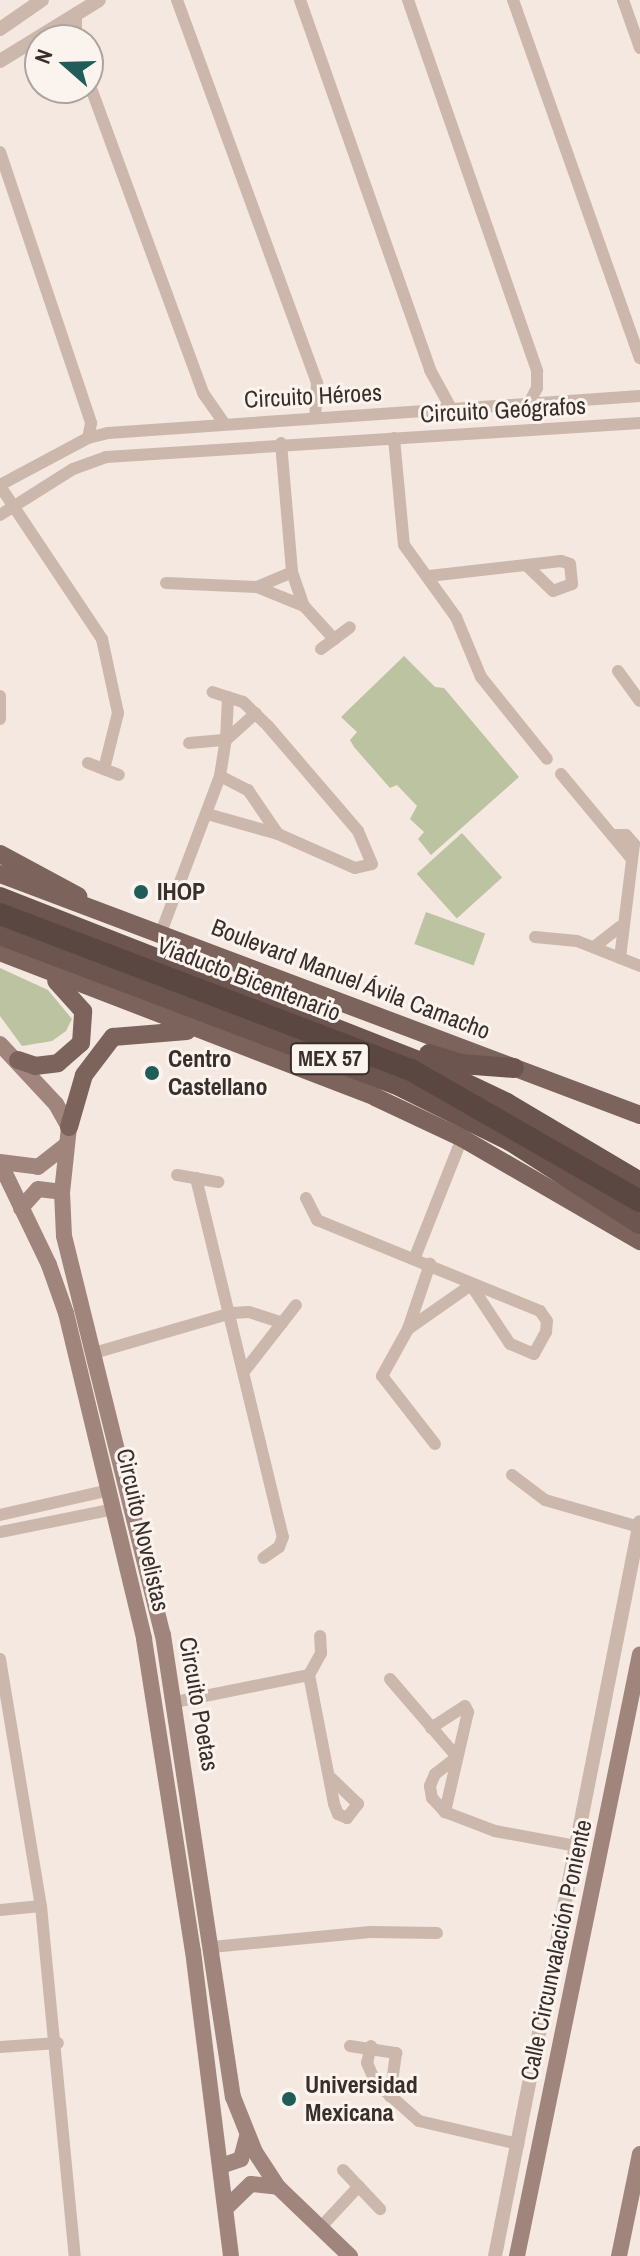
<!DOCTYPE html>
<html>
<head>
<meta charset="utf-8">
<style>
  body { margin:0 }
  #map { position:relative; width:640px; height:2256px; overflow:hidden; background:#f4e8e0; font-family:"Archivo Narrow",sans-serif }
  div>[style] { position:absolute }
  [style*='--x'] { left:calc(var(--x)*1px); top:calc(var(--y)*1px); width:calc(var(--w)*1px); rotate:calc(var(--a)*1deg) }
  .green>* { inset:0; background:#bbc3a0; transform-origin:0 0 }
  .minor>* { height:12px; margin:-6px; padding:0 6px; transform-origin:6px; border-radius:6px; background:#ccb7ac }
  .tertiary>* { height:14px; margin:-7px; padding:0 7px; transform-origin:7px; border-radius:7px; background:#ccb7ac }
  .secondary>* { height:16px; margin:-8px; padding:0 8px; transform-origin:8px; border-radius:8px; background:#a0857d }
  .primary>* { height:18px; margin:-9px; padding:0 9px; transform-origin:9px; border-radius:9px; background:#7c635c }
  .trunk>* { height:20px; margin:-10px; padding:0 10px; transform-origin:10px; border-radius:10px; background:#6c554f }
  .motorway>* { height:22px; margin:-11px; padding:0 11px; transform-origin:11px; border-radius:11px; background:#5b4742 }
  .dots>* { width:22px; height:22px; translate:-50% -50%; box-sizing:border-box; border:4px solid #fbf3ed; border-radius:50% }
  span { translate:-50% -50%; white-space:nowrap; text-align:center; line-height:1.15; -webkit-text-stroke:6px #fbf3ed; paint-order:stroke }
  .shield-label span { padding:2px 6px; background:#fbf3ed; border:2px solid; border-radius:6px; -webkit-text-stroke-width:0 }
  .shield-label { font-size:22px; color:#3a2e2b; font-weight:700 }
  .street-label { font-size:24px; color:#3a2e2b }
  .poi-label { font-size:24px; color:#3a2e2b; font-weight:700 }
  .left { translate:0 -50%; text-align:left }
  .north { position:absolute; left:24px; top:24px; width:80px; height:80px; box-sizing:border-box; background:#fbf3ed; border:2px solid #aea49f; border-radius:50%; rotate:290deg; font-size:22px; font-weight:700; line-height:32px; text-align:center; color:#3a2e2b }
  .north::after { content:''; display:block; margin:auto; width:28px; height:36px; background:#1f5d59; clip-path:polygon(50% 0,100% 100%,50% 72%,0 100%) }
</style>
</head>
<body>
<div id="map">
  <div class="green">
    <i style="clip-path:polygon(404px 656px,435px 687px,444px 688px,519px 777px,431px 855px,418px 839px,424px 832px,410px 819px,417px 806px,397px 785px,390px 788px,354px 747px,350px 740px,357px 732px,341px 717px)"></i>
    <i style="left:462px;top:833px;width:60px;height:61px;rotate:48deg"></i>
    <i style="left:426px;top:912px;width:63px;height:34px;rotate:20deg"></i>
    <i style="clip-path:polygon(0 968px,48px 990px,72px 1019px,66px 1031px,52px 1041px,22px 1046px,0 1016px)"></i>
  </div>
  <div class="minor">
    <i style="--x:177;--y:0;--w:408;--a:69.9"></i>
    <i style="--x:317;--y:383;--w:35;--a:93"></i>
    <i style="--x:300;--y:0;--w:392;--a:70.6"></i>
    <i style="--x:430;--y:370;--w:46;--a:61.2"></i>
    <i style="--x:408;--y:0;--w:393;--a:70.8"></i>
    <i style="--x:537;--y:371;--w:17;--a:90"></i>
    <i style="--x:537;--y:388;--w:19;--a:118"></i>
    <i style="--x:513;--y:0;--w:380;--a:70.5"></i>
    <i style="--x:623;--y:0;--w:51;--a:70.5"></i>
    <i style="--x:76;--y:40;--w:27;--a:-90"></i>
    <i style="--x:88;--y:80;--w:333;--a:69.8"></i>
    <i style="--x:203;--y:393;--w:35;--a:55"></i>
    <i style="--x:0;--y:152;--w:286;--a:71.4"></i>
    <i style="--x:91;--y:423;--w:15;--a:101"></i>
    <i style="--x:394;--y:438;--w:107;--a:84.7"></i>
    <i style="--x:404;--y:545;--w:89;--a:54.2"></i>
    <i style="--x:456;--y:617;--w:65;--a:67.4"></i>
    <i style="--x:481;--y:677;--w:105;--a:51.2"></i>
    <i style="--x:281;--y:443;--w:129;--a:85.1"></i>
    <i style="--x:292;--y:572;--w:36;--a:71"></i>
    <i style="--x:304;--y:606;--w:45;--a:47.7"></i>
    <i style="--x:0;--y:485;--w:100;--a:-28.1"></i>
    <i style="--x:88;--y:438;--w:21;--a:-14"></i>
    <i style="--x:108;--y:433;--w:533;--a:-3.98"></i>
    <i style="--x:0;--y:486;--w:184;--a:56.3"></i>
    <i style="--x:102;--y:639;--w:76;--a:77.8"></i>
    <i style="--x:118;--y:713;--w:58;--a:104"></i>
    <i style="--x:0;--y:515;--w:86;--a:-32.2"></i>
    <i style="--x:73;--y:469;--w:35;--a:-20"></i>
    <i style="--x:106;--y:457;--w:535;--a:-3.64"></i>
    <i style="--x:429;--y:576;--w:133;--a:-6.5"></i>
    <i style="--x:561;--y:561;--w:9;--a:18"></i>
    <i style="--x:570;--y:564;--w:20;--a:84"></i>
    <i style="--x:572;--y:584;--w:20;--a:160"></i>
    <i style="--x:553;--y:591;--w:35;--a:-136"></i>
    <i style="--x:166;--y:583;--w:91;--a:2.5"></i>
    <i style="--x:257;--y:587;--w:51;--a:22"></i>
    <i style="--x:257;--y:587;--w:38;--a:-23"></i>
    <i style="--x:321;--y:649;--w:36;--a:-37"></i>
    <i style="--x:618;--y:671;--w:37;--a:54"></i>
    <i style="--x:0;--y:696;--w:23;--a:90"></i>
    <i style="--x:189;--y:743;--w:37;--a:-5"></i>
    <i style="--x:226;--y:740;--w:43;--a:-87.3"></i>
    <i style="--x:88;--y:763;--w:33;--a:21"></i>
    <i style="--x:561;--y:774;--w:109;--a:50.2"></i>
    <i style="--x:220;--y:776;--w:31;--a:27"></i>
    <i style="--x:248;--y:790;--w:53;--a:55.7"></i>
    <i style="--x:207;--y:814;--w:74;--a:15.7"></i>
    <i style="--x:278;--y:834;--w:84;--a:23.8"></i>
    <i style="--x:355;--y:868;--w:17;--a:-13"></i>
    <i style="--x:372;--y:864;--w:36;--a:-113"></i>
    <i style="--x:358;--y:831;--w:138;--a:-130.6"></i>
    <i style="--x:268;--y:726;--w:35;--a:-136"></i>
    <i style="--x:243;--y:702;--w:32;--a:-162"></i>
    <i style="--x:612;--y:835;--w:14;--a:0"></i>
    <i style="--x:626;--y:835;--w:12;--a:48"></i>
    <i style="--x:634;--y:844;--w:115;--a:97"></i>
    <i style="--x:160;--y:935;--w:170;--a:-69.3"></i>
    <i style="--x:220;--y:776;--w:36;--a:-81"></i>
    <i style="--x:226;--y:740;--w:40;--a:-42"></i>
    <i style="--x:535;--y:937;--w:42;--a:5.4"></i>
    <i style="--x:577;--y:941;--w:68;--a:21.6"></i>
    <i style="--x:594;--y:947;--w:33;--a:-38"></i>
    <i style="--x:177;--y:1175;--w:42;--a:9.7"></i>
    <i style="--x:196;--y:1178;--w:369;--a:76.4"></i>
    <i style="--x:283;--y:1537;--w:11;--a:112"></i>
    <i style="--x:279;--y:1547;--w:19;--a:145"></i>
    <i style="--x:306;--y:1198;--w:25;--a:63"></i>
    <i style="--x:317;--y:1220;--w:241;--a:22.2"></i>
    <i style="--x:540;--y:1311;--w:12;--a:55"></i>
    <i style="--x:547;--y:1321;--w:11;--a:95"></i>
    <i style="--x:546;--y:1332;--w:25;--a:119"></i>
    <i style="--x:534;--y:1354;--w:26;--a:-157"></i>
    <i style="--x:510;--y:1344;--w:71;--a:-123.5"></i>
    <i style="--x:415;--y:1257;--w:128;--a:-68.4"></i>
    <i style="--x:408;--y:1329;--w:69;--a:-71.3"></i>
    <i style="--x:94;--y:1353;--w:144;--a:-16.2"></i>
    <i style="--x:232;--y:1313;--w:17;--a:-3"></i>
    <i style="--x:249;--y:1312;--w:35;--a:18"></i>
    <i style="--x:246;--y:1369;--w:81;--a:-52"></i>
    <i style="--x:435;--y:1444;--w:86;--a:-127.9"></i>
    <i style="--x:382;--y:1376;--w:54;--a:-61"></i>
    <i style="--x:408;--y:1329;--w:77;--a:-34.9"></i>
    <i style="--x:512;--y:1475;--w:41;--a:37.1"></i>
    <i style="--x:545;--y:1500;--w:98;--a:16"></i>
    <i style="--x:0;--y:1515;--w:113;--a:-12.8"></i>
    <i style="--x:0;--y:1532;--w:116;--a:-11.4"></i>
    <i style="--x:0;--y:1659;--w:250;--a:80.6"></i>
    <i style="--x:41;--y:1906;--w:352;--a:84.5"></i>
    <i style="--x:309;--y:1675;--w:131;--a:79"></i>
    <i style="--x:334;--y:1804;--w:11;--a:68"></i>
    <i style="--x:338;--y:1814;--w:10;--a:24"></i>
    <i style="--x:347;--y:1818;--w:18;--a:-52"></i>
    <i style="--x:358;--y:1804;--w:37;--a:-136"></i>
    <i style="--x:390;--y:1679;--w:103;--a:49.3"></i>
    <i style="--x:457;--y:1757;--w:28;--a:142"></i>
    <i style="--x:435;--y:1774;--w:13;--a:113"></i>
    <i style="--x:430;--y:1786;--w:12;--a:81"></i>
    <i style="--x:432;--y:1798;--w:19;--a:47"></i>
    <i style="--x:445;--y:1812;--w:53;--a:20.8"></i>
    <i style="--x:495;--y:1831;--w:82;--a:10.5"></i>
    <i style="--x:175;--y:1702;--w:137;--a:-11.4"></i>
    <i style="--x:309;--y:1675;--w:25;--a:-61"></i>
    <i style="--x:321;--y:1653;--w:17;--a:-93"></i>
    <i style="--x:431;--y:1728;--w:40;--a:-32.9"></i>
    <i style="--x:465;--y:1706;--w:7;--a:63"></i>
    <i style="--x:468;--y:1712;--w:103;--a:103"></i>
    <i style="--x:0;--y:1910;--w:41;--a:-5.6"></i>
    <i style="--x:212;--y:1947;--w:159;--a:-5.4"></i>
    <i style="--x:370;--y:1932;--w:67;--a:0.9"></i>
    <i style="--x:350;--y:2046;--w:47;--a:8.7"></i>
    <i style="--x:396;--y:2053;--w:44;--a:97.8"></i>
    <i style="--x:371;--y:2046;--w:17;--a:103"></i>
    <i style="--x:367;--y:2063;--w:22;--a:66"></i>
    <i style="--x:376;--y:2083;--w:57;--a:41.5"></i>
    <i style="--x:419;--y:2121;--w:102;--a:13.1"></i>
    <i style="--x:0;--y:2047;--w:58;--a:-3.9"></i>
    <i style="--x:343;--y:2170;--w:54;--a:46.5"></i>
    <i style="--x:320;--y:2228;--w:57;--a:-47.1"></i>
  </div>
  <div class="tertiary">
    <i style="--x:0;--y:29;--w:51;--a:-34.6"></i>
    <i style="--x:0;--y:61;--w:116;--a:-31.6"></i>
    <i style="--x:495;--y:2256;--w:748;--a:-78.83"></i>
  </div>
  <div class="secondary">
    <i style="--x:0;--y:1044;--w:82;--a:47"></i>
    <i style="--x:56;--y:1104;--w:26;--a:61"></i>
    <i style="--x:69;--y:1127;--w:65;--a:96.1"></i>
    <i style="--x:62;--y:1192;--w:44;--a:87.4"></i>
    <i style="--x:64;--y:1236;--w:411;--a:76.1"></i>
    <i style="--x:163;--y:1635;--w:467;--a:81.4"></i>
    <i style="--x:233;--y:2097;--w:59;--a:68.2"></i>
    <i style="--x:255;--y:2152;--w:42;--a:56.7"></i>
    <i style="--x:278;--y:2187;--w:100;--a:43.8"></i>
    <i style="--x:0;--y:1162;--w:38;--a:7"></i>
    <i style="--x:38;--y:1167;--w:36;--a:-38"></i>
    <i style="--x:0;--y:1163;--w:113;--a:64.3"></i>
    <i style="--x:49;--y:1265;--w:51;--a:70.5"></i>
    <i style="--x:66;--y:1313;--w:335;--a:76.5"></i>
    <i style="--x:144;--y:1639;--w:316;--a:81.1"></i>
    <i style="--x:193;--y:1951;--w:307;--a:82.9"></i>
    <i style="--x:21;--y:1208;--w:25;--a:-48"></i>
    <i style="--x:38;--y:1189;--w:24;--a:7"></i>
    <i style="--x:221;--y:2166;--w:21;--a:-19"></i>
    <i style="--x:241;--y:2159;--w:23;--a:-75"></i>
    <i style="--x:227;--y:2207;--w:33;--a:-44"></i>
    <i style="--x:251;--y:2184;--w:27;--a:6"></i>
    <i style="--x:517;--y:2256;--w:614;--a:-78.45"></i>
    <i style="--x:619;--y:2256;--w:104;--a:-78.4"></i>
  </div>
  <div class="primary">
    <i style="--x:0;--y:854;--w:89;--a:28.3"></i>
    <i style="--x:0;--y:874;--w:684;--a:20.63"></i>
    <i style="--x:0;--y:952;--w:402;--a:21.1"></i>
    <i style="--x:375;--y:1097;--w:96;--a:25.2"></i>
    <i style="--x:462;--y:1138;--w:206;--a:30.1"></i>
    <i style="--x:18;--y:1060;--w:18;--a:19"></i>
    <i style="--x:35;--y:1066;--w:23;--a:-7"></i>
    <i style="--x:58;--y:1063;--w:30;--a:-41"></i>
    <i style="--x:81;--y:1043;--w:32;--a:-86"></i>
    <i style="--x:83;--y:1011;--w:40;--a:-132"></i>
    <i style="--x:69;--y:1127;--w:54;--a:-73.9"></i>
    <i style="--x:84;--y:1075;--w:48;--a:-52.7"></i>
    <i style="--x:113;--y:1037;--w:74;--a:-4.6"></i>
  </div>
  <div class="trunk">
    <i style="--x:0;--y:897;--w:450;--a:21.4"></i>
    <i style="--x:419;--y:1061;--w:98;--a:25.5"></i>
    <i style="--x:507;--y:1103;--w:155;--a:30.7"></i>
    <i style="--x:0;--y:935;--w:422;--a:20.7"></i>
    <i style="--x:395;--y:1084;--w:128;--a:26.4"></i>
    <i style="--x:510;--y:1141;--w:154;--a:32.6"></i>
    <i style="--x:429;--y:1054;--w:34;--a:17"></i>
    <i style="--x:461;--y:1064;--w:53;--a:4.3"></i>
  </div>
  <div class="motorway">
    <i style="--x:0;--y:914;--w:440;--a:20.8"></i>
    <i style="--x:411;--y:1070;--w:264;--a:29.8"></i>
  </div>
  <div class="dots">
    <i style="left:141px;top:892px;background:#1f5d59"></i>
    <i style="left:152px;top:1073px;background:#1f5d59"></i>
    <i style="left:289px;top:2099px;background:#1f5d59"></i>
  </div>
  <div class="shield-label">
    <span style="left:330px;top:1059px">MEX 57</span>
  </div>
  <div class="street-label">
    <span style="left:313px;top:396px;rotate:-3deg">Circuito Héroes</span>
    <span style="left:503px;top:410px;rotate:-3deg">Circuito Geógrafos</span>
    <span style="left:249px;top:979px;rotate:21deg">Viaducto Bicentenario</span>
    <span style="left:351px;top:979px;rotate:21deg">Boulevard Manuel Ávila Camacho</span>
    <span style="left:143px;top:1530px;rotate:77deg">Circuito Novelistas</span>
    <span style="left:199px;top:1704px;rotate:80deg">Circuito Poetas</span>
    <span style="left:556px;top:1950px;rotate:-78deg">Calle Circunvalación Poniente</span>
  </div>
  <div class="poi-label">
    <span class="left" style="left:157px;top:892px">IHOP</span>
    <span class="left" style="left:168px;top:1073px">Centro<br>Castellano</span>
    <span class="left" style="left:305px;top:2099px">Universidad<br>Mexicana</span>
  </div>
  <div class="north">N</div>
</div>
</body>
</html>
